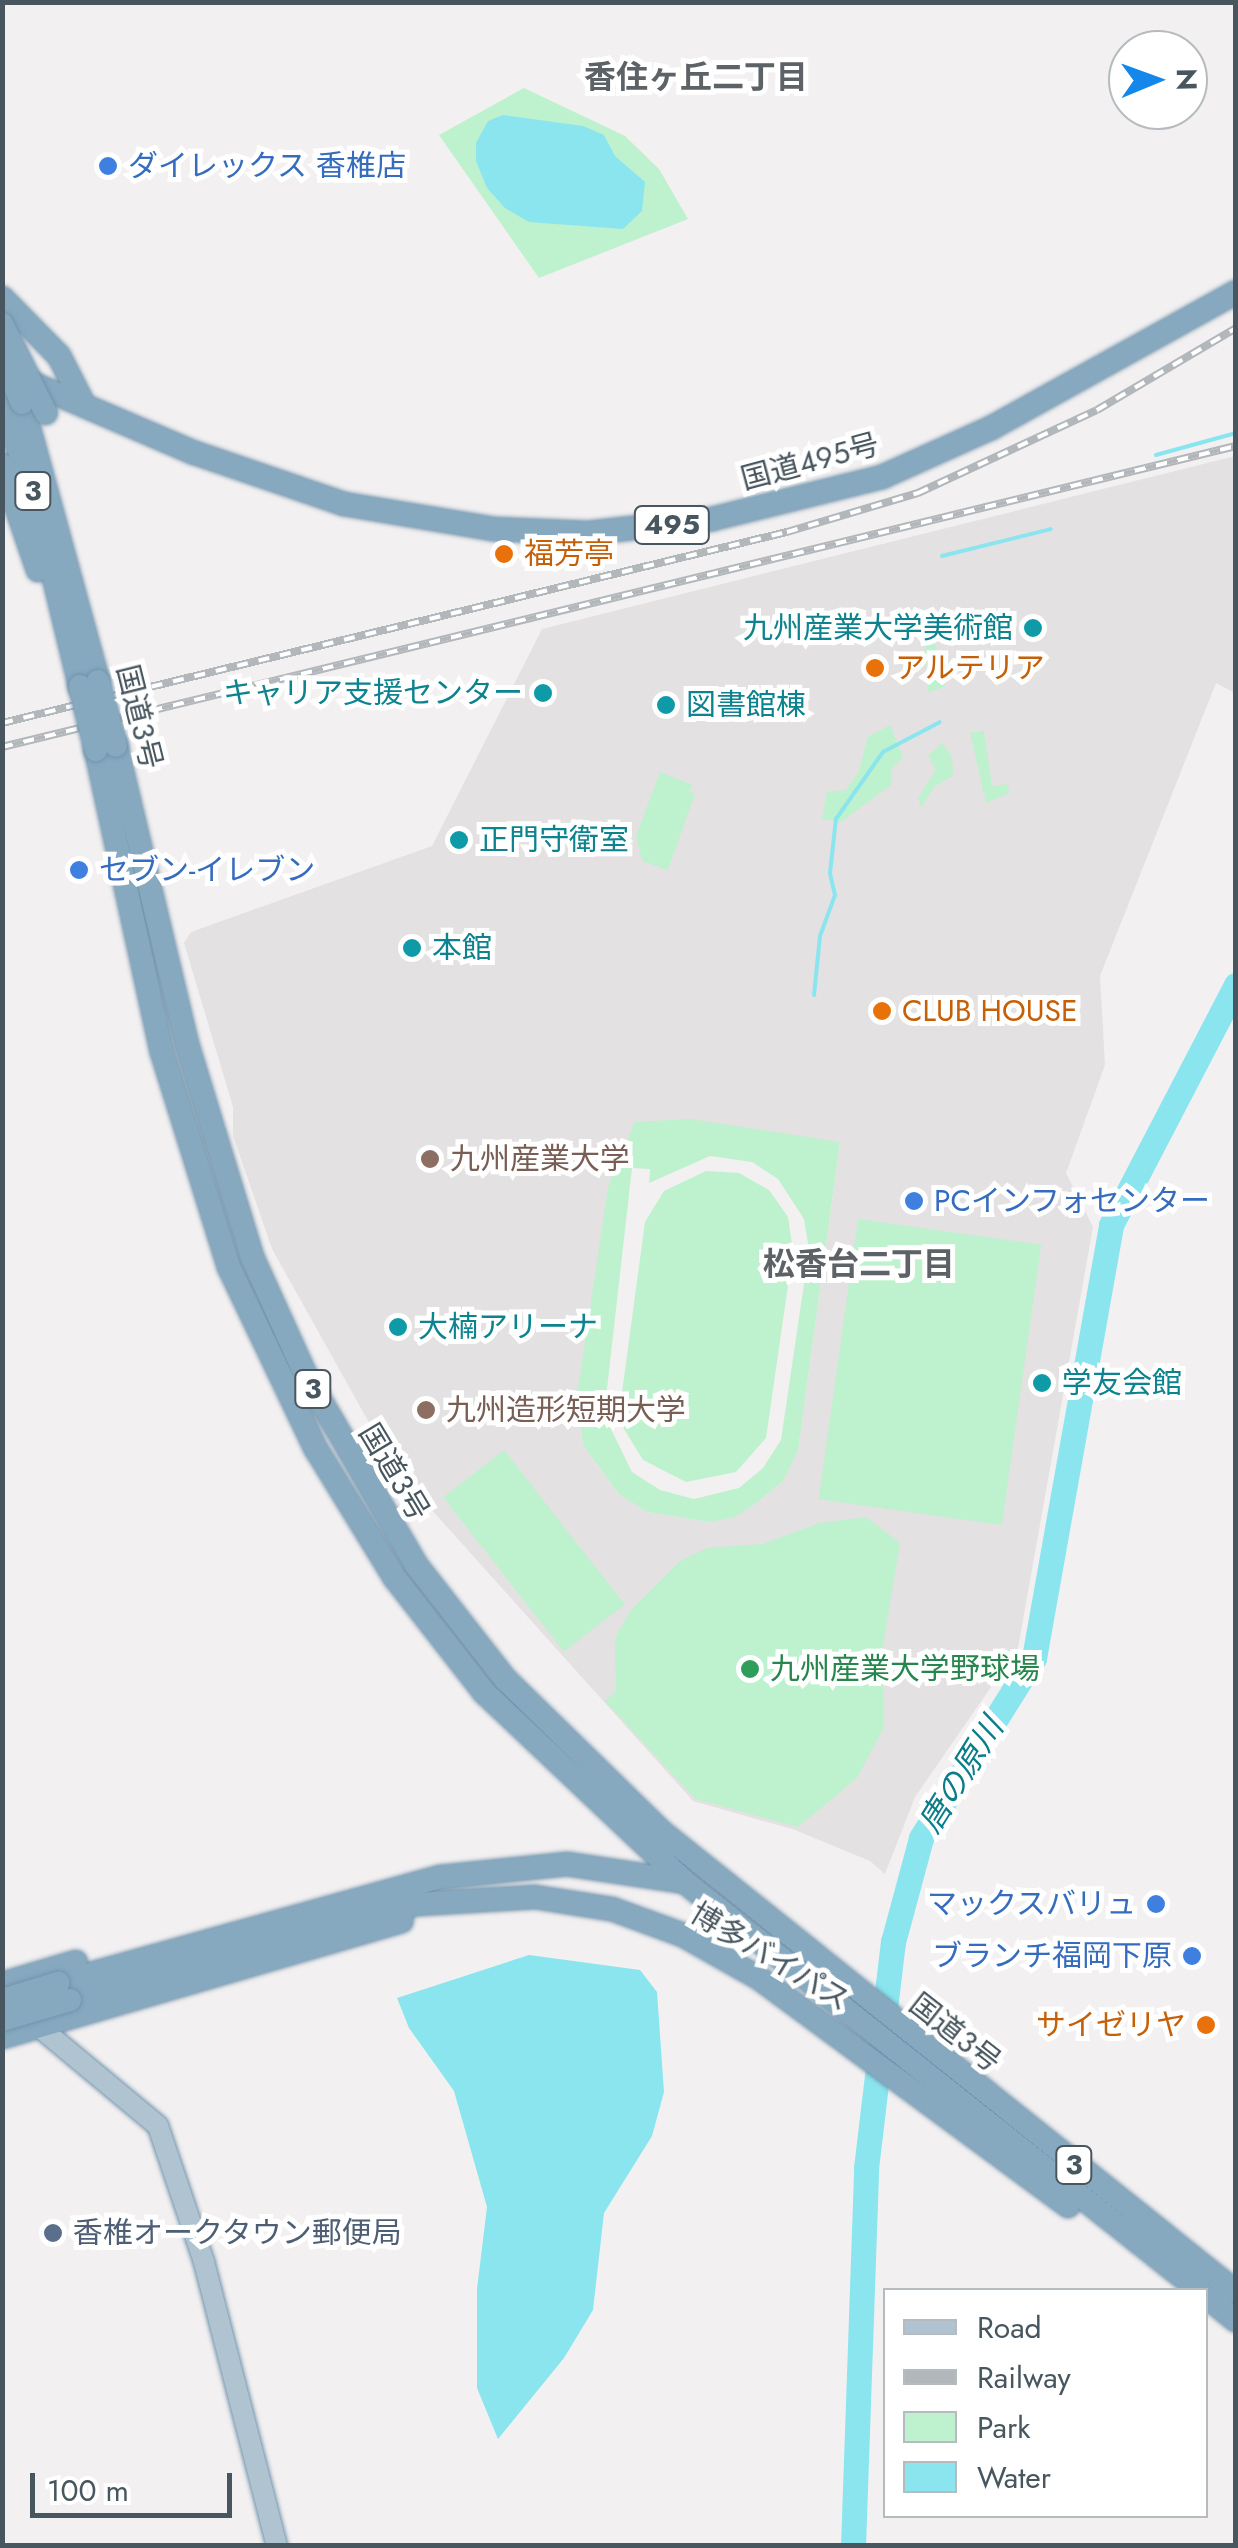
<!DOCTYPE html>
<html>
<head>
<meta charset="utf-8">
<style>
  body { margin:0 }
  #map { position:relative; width:1238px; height:2548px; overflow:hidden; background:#f3f0f1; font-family:Jost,"Noto Sans JP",sans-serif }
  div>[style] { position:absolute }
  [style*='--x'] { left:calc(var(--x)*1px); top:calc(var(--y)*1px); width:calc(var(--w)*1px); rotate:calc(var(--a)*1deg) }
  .education>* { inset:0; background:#e4e1e3 }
  .green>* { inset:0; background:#bef1cd; transform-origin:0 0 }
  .water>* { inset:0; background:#8ae5ef }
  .stream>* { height:4px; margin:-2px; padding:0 2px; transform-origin:2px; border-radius:2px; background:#8ae5ef }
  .river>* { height:25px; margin:-12.5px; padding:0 12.5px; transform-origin:12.5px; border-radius:12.5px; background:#8ae5ef }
  .roads { filter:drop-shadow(0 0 2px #7294ac) drop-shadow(0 0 2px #7294ac) }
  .major>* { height:20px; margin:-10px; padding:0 10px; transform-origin:10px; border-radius:10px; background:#b0c3d0 }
  .highway>* { height:22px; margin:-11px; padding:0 11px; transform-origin:11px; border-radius:11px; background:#87a9c0 }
  .rail>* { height:8px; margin-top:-4px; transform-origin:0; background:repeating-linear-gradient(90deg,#fff 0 11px,#b2b7bb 0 22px); box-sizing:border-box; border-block:2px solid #b2b7bb }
  .bridges { filter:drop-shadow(0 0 2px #7294ac) drop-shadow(0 0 2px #7294ac) }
  .highway-bridge>* { height:22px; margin:-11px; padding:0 11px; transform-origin:11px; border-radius:11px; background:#87a9c0 }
  .dots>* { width:28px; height:28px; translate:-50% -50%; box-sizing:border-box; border:5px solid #fff; border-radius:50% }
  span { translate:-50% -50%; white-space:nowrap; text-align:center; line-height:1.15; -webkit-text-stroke:10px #fff; paint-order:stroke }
  .shield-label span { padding:2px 8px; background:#fff; border:2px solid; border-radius:8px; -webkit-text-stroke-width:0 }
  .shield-label { font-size:28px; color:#48565f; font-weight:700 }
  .shop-label { font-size:30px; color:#366cbe }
  .left { translate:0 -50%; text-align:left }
  .right { translate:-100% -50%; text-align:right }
  .street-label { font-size:30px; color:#48565f }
  .food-label { font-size:30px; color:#c56008 }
  .culture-label { font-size:30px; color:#0d838f }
  .education-label { font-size:30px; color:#785e54 }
  .leisure-label { font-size:30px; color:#27864d }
  .service-label { font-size:30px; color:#4e5e75 }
  .neighbourhood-label { font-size:32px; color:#5d6266; font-weight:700 }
  .water-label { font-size:32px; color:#0a7c8a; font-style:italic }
  .frame { position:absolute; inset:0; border:5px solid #48565f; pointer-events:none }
  .legend { position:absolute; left:883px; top:2288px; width:325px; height:230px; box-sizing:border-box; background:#fff; border:2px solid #b6bbbf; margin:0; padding:12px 18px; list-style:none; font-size:30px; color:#48565f }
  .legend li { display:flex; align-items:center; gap:20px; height:50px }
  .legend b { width:50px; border:2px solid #b6bbbf }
  .north { position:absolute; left:1108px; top:30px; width:100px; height:100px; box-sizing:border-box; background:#fff; border:2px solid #b6bbbf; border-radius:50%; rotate:89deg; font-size:28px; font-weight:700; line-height:40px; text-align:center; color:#48565f }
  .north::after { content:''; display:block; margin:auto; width:35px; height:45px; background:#1388ea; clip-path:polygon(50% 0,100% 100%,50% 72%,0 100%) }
  .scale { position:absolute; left:30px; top:2473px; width:202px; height:45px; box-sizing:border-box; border:5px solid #48565f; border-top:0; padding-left:12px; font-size:30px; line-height:35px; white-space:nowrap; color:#48565f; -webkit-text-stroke:8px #fff; paint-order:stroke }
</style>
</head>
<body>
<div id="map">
  <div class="education">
    <i style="clip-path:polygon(evenodd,1235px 456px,1235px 693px,1216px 683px,1100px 976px,1105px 1065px,1066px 1173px,1093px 1227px,1018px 1648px,915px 1797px,885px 1874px,870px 1861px,795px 1830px,693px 1801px,395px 1469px,272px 1249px,233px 1136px,233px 1107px,184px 943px,191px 932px,432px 846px,542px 629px,1235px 456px,635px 1122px,840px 1142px,798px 1451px,783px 1481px,759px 1501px,710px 1522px,647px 1512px,619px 1494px,583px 1445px,577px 1396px,635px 1122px)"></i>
  </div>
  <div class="green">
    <i style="clip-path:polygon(524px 88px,625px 136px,659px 169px,688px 219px,539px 278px,439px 135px)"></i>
    <i style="clip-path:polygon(925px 635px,933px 635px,945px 687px,928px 692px)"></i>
    <i style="clip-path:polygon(890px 725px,903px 757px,891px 770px,891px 785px,841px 822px,822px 819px,827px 792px,846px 790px,858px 773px,868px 737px)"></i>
    <i style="clip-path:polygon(984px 731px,992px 786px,1008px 784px,1009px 793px,986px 803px,970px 733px)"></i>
    <i style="clip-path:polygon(942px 743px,952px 757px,953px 776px,935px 786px,921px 807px,918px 798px,936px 769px,928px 756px)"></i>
    <i style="clip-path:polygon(660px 772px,693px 785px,689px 791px,695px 794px,668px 870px,642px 861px,636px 836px)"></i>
    <i style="clip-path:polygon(evenodd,690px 1119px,840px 1142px,798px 1451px,783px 1481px,759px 1501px,735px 1517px,710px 1522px,647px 1512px,619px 1494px,583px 1445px,577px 1396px,608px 1187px,635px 1122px,690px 1119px,710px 1156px,752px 1162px,778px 1179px,804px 1219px,809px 1250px,781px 1440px,763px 1468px,739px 1488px,694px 1499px,660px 1490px,632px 1472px,604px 1415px,632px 1168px,650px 1169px,649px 1183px,710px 1156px)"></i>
    <i style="clip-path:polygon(706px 1171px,739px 1173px,769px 1190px,788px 1217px,793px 1251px,766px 1438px,736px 1472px,686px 1482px,643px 1460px,624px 1429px,620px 1407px,645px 1222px,664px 1191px)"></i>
    <i style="left:858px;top:1219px;width:185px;height:283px;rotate:8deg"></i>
    <i style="left:504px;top:1450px;width:196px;height:77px;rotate:52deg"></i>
    <i style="clip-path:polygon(866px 1517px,900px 1543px,883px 1646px,883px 1729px,857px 1778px,798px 1827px,695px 1799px,605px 1701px,616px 1691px,615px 1638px,631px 1610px,680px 1561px,707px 1548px,763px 1544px,819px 1523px)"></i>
  </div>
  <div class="water">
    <i style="clip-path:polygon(503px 115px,583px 126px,604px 135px,615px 156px,645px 182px,642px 211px,623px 229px,529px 222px,505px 208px,487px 188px,476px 161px,476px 143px,488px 121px)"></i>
    <i style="clip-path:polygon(529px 1955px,640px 1970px,657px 1992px,664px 2092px,652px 2136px,604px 2213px,593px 2310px,564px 2358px,498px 2439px,477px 2388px,477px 2289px,487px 2207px,454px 2091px,409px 2028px,397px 1998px)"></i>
  </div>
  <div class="stream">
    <i style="--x:1156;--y:455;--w:83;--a:-15.4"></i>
    <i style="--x:942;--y:556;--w:112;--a:-13.9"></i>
    <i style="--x:814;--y:995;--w:59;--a:-84.2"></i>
    <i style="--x:820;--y:936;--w:44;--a:-69.9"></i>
    <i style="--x:835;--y:895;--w:23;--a:-103"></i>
    <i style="--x:830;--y:873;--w:54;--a:-83.7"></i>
    <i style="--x:836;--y:819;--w:82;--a:-55"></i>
    <i style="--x:883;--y:752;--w:64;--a:-27.8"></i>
  </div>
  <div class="river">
    <i style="--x:853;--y:2546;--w:378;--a:-88"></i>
    <i style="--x:866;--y:2168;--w:228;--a:-83.2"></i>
    <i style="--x:893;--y:1942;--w:108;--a:-74.9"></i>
    <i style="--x:921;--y:1838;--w:213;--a:-57.9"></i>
    <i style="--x:1034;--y:1658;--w:440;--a:-79.9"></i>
    <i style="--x:1111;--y:1225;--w:271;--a:-62.5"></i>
  </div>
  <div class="roads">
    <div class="major">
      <i style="--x:31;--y:2020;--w:165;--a:39.8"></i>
      <i style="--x:158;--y:2126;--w:144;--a:71.3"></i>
      <i style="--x:204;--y:2262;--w:293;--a:75.6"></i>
    </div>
    <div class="highway">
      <i style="--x:2;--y:298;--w:81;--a:45.5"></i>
      <i style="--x:59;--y:356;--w:48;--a:62.9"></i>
      <i style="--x:22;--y:379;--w:188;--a:23.2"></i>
      <i style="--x:195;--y:453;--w:157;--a:18.9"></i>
      <i style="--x:344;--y:504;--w:151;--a:9.5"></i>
      <i style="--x:493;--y:529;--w:95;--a:2.4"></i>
      <i style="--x:588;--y:533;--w:125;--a:-6.4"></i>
      <i style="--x:712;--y:519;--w:175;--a:-13.9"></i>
      <i style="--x:882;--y:477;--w:120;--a:-24.2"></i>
      <i style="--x:991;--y:428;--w:280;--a:-29"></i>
      <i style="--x:22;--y:403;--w:288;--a:74.7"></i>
      <i style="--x:2;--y:404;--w:88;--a:70.1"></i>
      <i style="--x:32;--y:487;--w:205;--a:76.4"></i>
      <i style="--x:2;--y:465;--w:111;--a:71.1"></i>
      <i style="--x:116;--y:746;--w:306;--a:76.6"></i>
      <i style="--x:187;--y:1044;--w:223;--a:73"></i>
      <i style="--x:252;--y:1257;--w:128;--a:65.6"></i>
      <i style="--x:305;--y:1374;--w:221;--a:59.8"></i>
      <i style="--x:416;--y:1565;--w:145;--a:52"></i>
      <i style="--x:505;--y:1679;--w:221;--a:44.3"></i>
      <i style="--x:663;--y:1833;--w:734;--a:38.7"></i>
      <i style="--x:96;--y:750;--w:309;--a:77.7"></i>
      <i style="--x:162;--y:1052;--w:225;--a:72.7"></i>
      <i style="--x:229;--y:1267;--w:202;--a:64.5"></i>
      <i style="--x:316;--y:1449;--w:151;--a:58.5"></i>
      <i style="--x:395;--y:1578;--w:145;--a:52"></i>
      <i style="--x:484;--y:1692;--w:278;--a:43.4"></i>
      <i style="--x:686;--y:1883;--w:655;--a:38.43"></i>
      <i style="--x:58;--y:1983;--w:397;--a:-15.5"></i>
      <i style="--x:441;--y:1877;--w:127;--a:-5.9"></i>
      <i style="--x:567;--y:1864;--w:113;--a:8.6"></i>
      <i style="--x:2;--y:1984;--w:77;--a:-16.6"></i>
      <i style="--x:70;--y:2000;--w:360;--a:-15.5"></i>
      <i style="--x:417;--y:1904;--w:118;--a:-3.4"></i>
      <i style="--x:535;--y:1897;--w:78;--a:8.9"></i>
      <i style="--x:612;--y:1909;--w:76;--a:20.1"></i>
      <i style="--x:683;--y:1935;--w:87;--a:29.5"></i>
      <i style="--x:759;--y:1978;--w:384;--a:36.4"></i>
      <i style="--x:2;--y:2037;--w:416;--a:-16.2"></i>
      <i style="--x:1206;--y:2296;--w:38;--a:39"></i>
    </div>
  </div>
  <div class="rail">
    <i style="--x:2;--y:723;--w:808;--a:-13.68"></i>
    <i style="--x:787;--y:532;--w:137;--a:-16.6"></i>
    <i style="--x:918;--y:493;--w:197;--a:-24.9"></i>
    <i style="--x:1097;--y:410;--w:161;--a:-30.5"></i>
    <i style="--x:2;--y:747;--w:1270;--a:-13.71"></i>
  </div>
  <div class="bridges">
    <div class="highway-bridge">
      <i style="--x:2;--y:324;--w:99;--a:63.7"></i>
      <i style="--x:3;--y:360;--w:47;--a:66.2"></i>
      <i style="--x:98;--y:681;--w:67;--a:74.5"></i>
      <i style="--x:80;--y:686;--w:66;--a:76"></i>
      <i style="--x:2;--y:2000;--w:59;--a:-16.9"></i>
      <i style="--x:2;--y:2020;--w:71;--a:-16.4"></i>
    </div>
  </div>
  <div class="dots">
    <i style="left:108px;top:166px;background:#3f7fe0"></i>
    <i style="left:504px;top:554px;background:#e8710a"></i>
    <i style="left:1033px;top:628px;background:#0f9aa8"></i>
    <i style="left:875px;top:668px;background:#e8710a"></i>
    <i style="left:543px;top:693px;background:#0f9aa8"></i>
    <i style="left:666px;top:705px;background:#0f9aa8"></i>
    <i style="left:459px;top:840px;background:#0f9aa8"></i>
    <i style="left:79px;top:870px;background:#3f7fe0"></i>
    <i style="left:412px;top:948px;background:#0f9aa8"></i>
    <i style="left:882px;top:1011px;background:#e8710a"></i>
    <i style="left:430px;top:1159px;background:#8d6e63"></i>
    <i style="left:914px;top:1201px;background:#3f7fe0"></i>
    <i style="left:398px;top:1327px;background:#0f9aa8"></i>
    <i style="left:1042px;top:1383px;background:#0f9aa8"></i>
    <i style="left:426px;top:1410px;background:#8d6e63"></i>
    <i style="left:750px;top:1669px;background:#2e9e5b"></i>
    <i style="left:1156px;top:1904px;background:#3f7fe0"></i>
    <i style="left:1192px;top:1956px;background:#3f7fe0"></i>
    <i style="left:1206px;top:2025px;background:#e8710a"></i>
    <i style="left:53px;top:2233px;background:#5c6f8a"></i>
  </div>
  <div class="shield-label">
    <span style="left:33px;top:491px">3</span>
    <span style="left:672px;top:525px">495</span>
    <span style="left:313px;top:1389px">3</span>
    <span style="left:1074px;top:2165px">3</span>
  </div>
  <div class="shop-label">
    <span class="left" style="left:128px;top:166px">ダイレックス 香椎店</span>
    <span class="left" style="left:99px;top:870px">セブン-イレブン</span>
    <span class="left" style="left:934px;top:1201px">PCインフォセンター</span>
    <span class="right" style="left:1136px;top:1904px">マックスバリュ</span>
    <span class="right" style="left:1172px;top:1956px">ブランチ福岡下原</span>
  </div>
  <div class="street-label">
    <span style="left:810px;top:462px;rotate:-15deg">国道495号</span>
    <span style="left:139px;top:717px;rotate:76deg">国道3号</span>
    <span style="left:394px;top:1472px;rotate:59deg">国道3号</span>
    <span style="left:770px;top:1957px;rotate:31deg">博多バイパス</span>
    <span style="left:955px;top:2033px;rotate:38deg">国道3号</span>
  </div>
  <div class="food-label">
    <span class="left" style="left:524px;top:554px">福芳亭</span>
    <span class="left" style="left:895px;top:668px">アルテリア</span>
    <span class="left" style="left:902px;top:1011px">CLUB HOUSE</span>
    <span class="right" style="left:1186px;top:2025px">サイゼリヤ</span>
  </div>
  <div class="culture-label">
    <span class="right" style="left:1013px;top:628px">九州産業大学美術館</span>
    <span class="right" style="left:523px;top:693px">キャリア支援センター</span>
    <span class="left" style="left:686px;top:705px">図書館棟</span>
    <span class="left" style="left:479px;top:840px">正門守衛室</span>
    <span class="left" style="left:432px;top:948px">本館</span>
    <span class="left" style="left:418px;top:1327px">大楠アリーナ</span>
    <span class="left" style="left:1062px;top:1383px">学友会館</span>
  </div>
  <div class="education-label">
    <span class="left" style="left:450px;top:1159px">九州産業大学</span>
    <span class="left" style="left:446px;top:1410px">九州造形短期大学</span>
  </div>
  <div class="leisure-label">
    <span class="left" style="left:770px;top:1669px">九州産業大学野球場</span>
  </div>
  <div class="service-label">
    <span class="left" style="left:73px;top:2233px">香椎オークタウン郵便局</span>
  </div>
  <div class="neighbourhood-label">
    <span style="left:696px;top:77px">香住ヶ丘二丁目</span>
    <span style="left:859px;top:1264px">松香台二丁目</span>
  </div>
  <div class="water-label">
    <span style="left:961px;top:1775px;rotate:-58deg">唐の原川</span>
  </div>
  <div class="frame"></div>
  <ul class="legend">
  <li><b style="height:12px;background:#b0c3d0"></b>Road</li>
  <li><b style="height:12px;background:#b2b7bb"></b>Railway</li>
  <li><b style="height:28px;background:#bef1cd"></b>Park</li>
  <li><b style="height:28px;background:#8ae5ef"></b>Water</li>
  </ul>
  <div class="north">N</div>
  <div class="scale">100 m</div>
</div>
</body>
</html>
